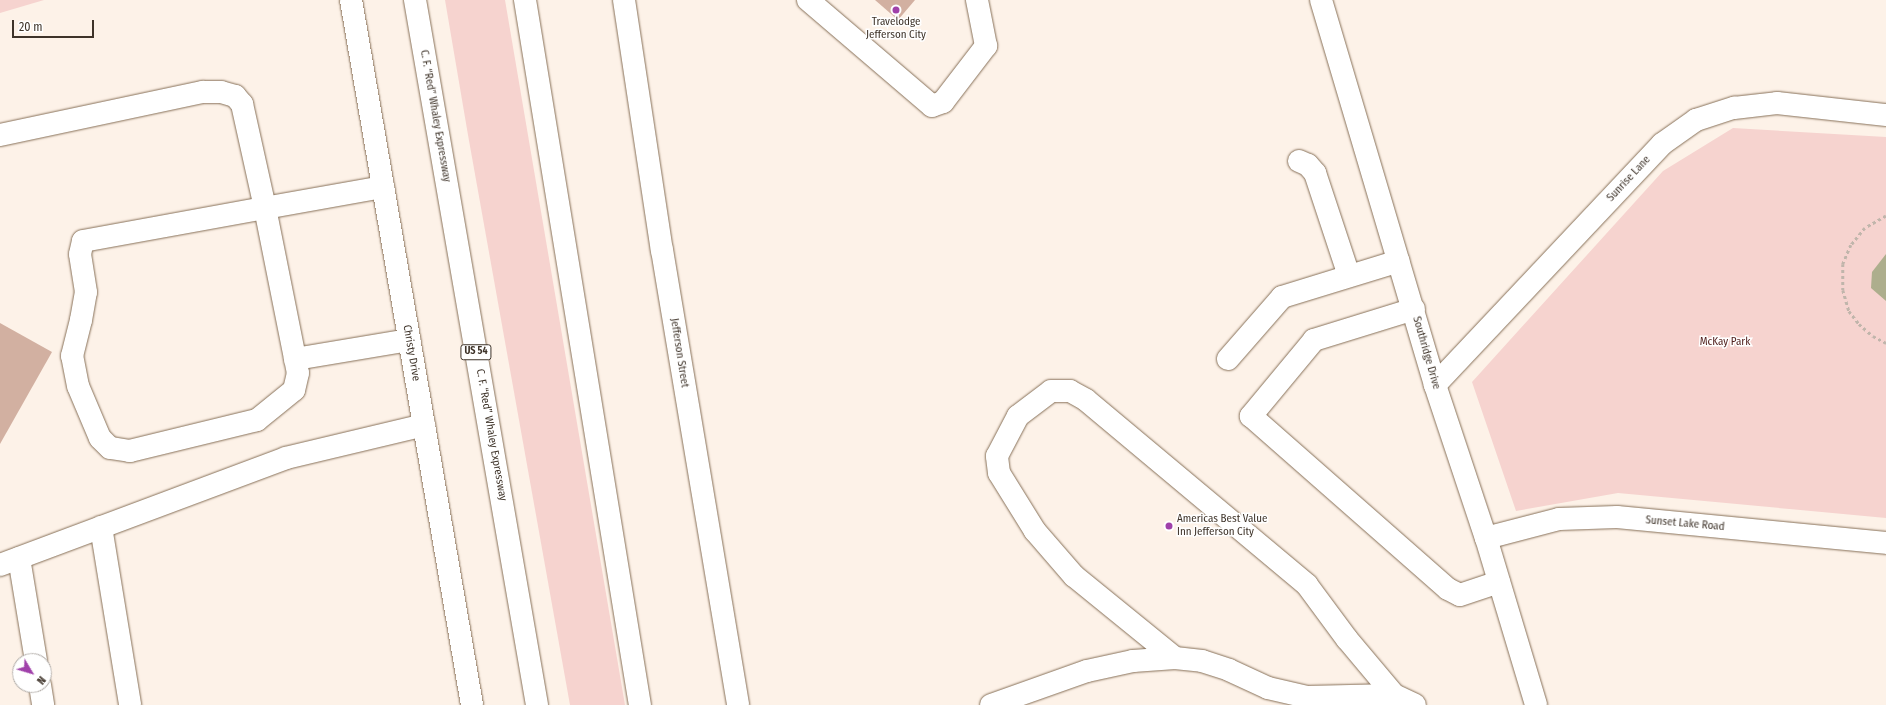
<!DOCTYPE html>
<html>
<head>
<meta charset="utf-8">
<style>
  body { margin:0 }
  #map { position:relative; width:1886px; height:705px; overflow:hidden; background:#fdf2e8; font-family:"Fira Sans Condensed",sans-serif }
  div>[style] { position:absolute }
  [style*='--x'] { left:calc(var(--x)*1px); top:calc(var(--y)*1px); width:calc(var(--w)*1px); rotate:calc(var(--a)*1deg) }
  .green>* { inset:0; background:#f6d3cf }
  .water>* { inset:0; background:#adae8d }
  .building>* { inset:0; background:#d2b0a1 }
  .path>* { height:2.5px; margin-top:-1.25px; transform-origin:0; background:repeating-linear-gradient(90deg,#c0b5ab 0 3px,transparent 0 6px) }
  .roads { filter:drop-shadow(0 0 1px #877058) drop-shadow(0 0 1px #877058) }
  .minor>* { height:22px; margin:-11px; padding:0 11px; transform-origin:11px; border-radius:11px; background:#fff }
  .highway>* { height:22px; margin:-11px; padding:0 11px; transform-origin:11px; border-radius:11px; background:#fff }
  .dots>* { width:11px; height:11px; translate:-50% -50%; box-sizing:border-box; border:2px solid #fff; border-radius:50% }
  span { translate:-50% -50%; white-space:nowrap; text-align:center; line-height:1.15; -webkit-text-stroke:3px #fff; paint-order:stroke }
  .shield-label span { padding:1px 3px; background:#fff; border:1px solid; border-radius:3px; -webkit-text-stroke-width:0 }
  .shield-label { font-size:10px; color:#3e3329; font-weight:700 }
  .poi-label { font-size:11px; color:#3e3329 }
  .left { translate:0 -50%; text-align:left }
  .street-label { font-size:11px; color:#3e3329 }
  .park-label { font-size:11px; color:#4f1d1b }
  .north { position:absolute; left:12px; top:653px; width:40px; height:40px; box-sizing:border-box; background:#fff; border:1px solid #b2ada9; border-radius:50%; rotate:128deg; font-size:11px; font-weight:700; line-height:16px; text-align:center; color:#3e3329 }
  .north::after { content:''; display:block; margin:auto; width:14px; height:18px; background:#a041aa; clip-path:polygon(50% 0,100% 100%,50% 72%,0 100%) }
  .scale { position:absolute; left:12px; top:20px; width:82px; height:18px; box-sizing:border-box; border:2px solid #3e3329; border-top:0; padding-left:5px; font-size:12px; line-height:14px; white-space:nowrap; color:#3e3329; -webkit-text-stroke:3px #fff; paint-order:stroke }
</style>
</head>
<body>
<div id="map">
  <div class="green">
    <i style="clip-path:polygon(0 0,44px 0,0 13px)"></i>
    <i style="clip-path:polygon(445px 0,505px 0,625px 705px,570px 705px,468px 135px)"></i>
    <i style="clip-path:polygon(1733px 128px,1886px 137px,1886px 518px,1618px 493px,1516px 511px,1472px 382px,1663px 171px)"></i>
  </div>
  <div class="water">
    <i style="clip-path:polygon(1886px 254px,1886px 301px,1871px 288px,1872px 272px)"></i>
  </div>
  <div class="building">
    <i style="clip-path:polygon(875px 0,915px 0,898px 20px)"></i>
    <i style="clip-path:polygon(0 323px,52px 352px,0 444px)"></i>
  </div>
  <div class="path">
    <i style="--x:1886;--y:216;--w:24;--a:150"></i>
    <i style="--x:1865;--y:228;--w:22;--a:129"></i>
    <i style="--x:1851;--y:245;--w:21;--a:113"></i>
    <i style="--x:1843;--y:264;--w:26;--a:90"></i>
    <i style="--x:1843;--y:290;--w:22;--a:74"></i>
    <i style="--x:1849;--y:311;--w:16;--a:52"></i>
    <i style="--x:1859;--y:324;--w:18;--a:41"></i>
    <i style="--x:1873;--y:336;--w:15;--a:28"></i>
  </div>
  <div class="roads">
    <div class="minor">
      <i style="--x:351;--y:0;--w:715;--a:80.26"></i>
      <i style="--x:624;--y:0;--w:253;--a:81.4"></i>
      <i style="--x:662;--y:250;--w:461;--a:80.5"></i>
      <i style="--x:808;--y:0;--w:163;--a:40.5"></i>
      <i style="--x:932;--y:106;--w:12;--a:-20"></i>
      <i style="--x:943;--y:102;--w:71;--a:-52.5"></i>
      <i style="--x:986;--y:46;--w:47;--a:-101.1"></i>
      <i style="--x:1321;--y:0;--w:402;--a:73.5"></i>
      <i style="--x:1435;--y:385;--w:161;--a:71.6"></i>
      <i style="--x:1486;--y:538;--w:174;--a:73.3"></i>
      <i style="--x:0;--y:135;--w:208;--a:-12"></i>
      <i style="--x:203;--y:92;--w:18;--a:0"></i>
      <i style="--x:221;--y:92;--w:15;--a:16"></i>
      <i style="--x:235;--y:96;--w:11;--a:49"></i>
      <i style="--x:242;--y:104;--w:107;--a:77.5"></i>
      <i style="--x:265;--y:208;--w:168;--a:78.7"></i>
      <i style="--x:298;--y:373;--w:17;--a:103"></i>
      <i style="--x:294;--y:390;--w:48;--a:141"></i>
      <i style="--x:257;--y:420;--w:131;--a:166.3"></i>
      <i style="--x:130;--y:451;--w:20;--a:-171"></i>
      <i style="--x:110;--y:448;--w:14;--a:-135"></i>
      <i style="--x:100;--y:438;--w:56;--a:-112.9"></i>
      <i style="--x:78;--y:386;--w:31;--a:-101"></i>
      <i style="--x:72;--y:356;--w:37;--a:-76"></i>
      <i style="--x:81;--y:320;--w:28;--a:-80"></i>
      <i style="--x:86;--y:292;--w:38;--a:-99"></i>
      <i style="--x:80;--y:254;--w:13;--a:-77"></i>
      <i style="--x:83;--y:241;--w:185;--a:-10.3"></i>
      <i style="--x:265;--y:208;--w:120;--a:-10.1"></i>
      <i style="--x:1299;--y:161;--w:10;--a:24"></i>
      <i style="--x:1308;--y:165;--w:11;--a:49"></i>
      <i style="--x:1315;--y:173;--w:108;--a:71.7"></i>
      <i style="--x:1414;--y:309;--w:105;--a:162.8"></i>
      <i style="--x:1314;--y:340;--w:99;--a:129.7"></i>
      <i style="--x:1251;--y:416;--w:262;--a:41.3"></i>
      <i style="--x:1448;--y:589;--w:13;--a:27"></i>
      <i style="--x:1460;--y:595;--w:41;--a:-18.4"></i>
      <i style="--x:295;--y:359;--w:116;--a:-9.5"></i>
      <i style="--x:1228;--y:359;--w:82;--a:-48.9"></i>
      <i style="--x:1282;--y:297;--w:122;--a:-17.1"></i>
      <i style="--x:1435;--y:385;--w:331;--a:-46.7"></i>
      <i style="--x:1662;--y:144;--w:42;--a:-35.2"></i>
      <i style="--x:1696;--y:120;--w:40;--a:-18"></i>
      <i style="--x:1734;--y:108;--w:43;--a:-6.6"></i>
      <i style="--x:1777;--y:103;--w:110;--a:6.3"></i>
      <i style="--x:101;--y:527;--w:180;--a:80.7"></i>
      <i style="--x:1486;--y:538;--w:75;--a:-14.6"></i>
      <i style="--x:1559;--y:519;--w:58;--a:-2"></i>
      <i style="--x:1617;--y:517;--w:270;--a:5.5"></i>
      <i style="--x:19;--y:558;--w:104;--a:80.6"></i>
      <i style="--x:0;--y:565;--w:305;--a:-20.5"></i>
      <i style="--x:286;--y:458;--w:142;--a:-13.4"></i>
      <i style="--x:1175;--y:658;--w:130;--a:-140.9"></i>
      <i style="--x:1074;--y:576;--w:60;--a:-130.9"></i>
      <i style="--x:1035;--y:531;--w:68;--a:-121.8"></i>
      <i style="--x:999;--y:473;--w:17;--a:-97"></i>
      <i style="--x:997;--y:456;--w:45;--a:-62.3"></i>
      <i style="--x:1018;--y:416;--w:41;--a:-37.1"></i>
      <i style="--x:1051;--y:391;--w:19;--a:0"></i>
      <i style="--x:1070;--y:391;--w:18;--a:29"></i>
      <i style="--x:1086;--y:400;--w:288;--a:39.9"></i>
      <i style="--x:1307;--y:585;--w:67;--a:53.5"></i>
      <i style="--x:1347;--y:639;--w:73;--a:50"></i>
      <i style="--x:40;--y:685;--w:20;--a:81"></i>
      <i style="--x:991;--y:705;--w:102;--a:-19.5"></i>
      <i style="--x:1087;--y:671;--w:47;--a:-12.3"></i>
      <i style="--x:1133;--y:661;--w:42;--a:-4.1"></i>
      <i style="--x:1175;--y:658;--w:27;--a:6"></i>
      <i style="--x:1202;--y:661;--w:28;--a:18"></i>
      <i style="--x:1229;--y:670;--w:43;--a:24.8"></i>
      <i style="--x:1268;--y:688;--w:40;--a:13"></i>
      <i style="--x:1307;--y:697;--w:87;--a:-1.3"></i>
      <i style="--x:1394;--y:695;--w:23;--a:25"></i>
    </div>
    <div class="highway">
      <i style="--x:415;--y:0;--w:715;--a:80.18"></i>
      <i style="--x:525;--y:0;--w:714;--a:80.74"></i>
    </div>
  </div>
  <div class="dots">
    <i style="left:896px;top:10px;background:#a041aa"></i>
    <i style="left:1169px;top:526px;background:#a041aa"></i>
  </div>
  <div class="shield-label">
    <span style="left:476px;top:352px">US 54</span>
  </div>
  <div class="poi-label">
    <span style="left:896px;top:29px">Travelodge<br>Jefferson City</span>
    <span class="left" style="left:1177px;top:526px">Americas Best Value<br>Inn Jefferson City</span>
  </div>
  <div class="street-label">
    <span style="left:435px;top:116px;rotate:80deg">C. F. “Red” Whaley Expressway</span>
    <span style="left:1629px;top:179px;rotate:-47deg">Sunrise Lane</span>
    <span style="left:411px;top:353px;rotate:80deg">Christy Drive</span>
    <span style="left:679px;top:353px;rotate:81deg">Jefferson Street</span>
    <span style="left:1426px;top:353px;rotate:74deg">Southridge Drive</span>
    <span style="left:491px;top:435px;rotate:80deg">C. F. “Red” Whaley Expressway</span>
    <span style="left:1685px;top:524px;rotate:5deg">Sunset Lake Road</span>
  </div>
  <div class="park-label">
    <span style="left:1725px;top:342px">McKay Park</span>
  </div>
  <div class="north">N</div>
  <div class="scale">20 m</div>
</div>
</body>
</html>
